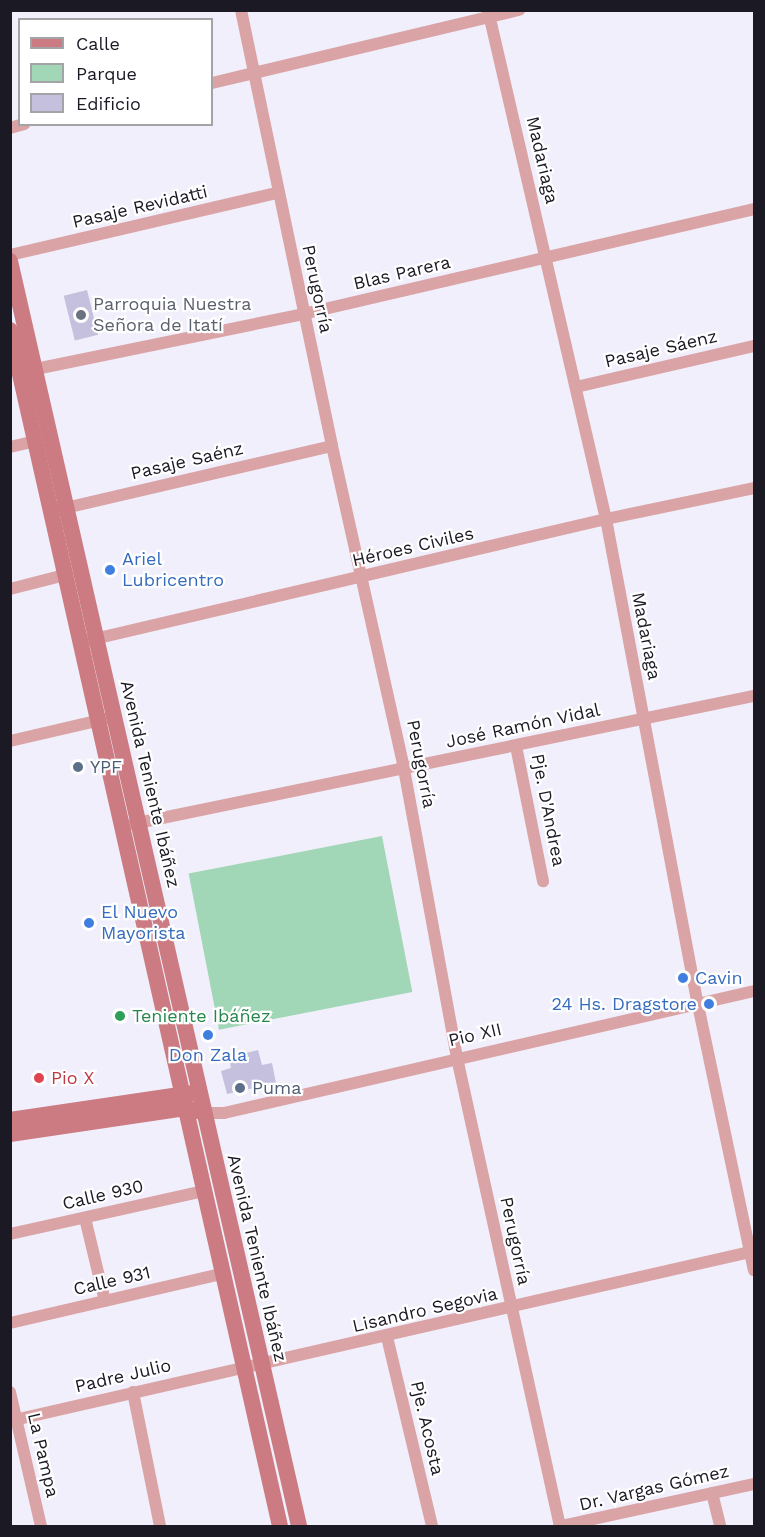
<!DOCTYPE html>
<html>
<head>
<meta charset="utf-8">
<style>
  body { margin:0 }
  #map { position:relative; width:765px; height:1537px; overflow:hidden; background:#f0effb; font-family:"Work Sans",sans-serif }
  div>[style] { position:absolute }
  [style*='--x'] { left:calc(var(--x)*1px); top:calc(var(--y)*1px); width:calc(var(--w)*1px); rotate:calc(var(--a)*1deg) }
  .green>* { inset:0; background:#a1d7b7; transform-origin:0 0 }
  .building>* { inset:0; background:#c4c0dd; transform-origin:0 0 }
  .street>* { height:12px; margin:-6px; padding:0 6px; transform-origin:6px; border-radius:6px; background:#daa3a5 }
  .secondary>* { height:16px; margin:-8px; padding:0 8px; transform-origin:8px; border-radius:8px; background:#cb7b81 }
  .dots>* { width:16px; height:16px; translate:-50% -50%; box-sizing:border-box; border:3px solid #fff; border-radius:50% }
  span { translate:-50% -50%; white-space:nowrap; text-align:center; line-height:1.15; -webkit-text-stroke:4.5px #fff; paint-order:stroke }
  .street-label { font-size:18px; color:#1b1924 }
  .worship-label { font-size:18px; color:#5b616d }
  .left { translate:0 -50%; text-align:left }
  .shop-label { font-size:18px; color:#366cbe }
  .right { translate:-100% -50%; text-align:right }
  .service-label { font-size:18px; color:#4e5e75 }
  .leisure-label { font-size:18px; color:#27864d }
  .health-label { font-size:18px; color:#be3a42 }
  .frame { position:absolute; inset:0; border:12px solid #1b1924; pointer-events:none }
  .legend { position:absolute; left:18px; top:18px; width:195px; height:108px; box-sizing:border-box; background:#fff; border:2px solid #a4a3a7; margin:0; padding:8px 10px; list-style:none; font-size:18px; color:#1b1924 }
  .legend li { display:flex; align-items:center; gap:12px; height:30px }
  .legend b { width:30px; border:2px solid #a4a3a7 }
</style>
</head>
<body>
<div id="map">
  <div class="green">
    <i style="left:382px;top:836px;width:159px;height:197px;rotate:79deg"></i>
  </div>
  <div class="building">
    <i style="left:87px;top:290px;width:46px;height:24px;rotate:76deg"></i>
    <i style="clip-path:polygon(258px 1050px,262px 1065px,272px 1063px,276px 1083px,227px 1094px,221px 1071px,231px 1068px,229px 1057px)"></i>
  </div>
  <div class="street">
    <i style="--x:241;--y:10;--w:445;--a:78.2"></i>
    <i style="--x:332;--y:446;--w:331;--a:77.4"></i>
    <i style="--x:404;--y:769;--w:294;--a:79.6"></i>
    <i style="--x:457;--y:1058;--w:479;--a:77.6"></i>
    <i style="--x:488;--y:10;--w:522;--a:76.95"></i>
    <i style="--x:606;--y:519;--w:495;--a:79.3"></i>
    <i style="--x:698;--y:1005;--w:271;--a:78.1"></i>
    <i style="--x:212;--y:83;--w:316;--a:-13.4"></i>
    <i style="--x:10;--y:128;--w:15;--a:-16"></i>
    <i style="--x:10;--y:255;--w:274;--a:-13.1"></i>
    <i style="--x:26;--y:371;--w:283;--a:-11.6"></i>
    <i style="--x:303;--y:314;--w:463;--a:-13.1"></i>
    <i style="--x:576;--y:387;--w:183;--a:-13"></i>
    <i style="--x:10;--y:447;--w:26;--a:-13"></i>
    <i style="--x:61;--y:509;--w:278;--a:-13.1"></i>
    <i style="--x:10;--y:589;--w:57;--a:-14.3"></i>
    <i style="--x:90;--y:640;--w:530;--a:-13.2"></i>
    <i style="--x:606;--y:519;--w:151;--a:-11.8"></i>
    <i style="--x:10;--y:741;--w:98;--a:-13"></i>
    <i style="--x:516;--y:746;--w:138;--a:78.7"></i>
    <i style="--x:133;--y:824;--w:634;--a:-11.65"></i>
    <i style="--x:204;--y:1113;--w:20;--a:0"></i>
    <i style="--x:224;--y:1113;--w:544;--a:-12.96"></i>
    <i style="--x:85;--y:1218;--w:85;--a:76.5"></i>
    <i style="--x:10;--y:1234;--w:199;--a:-12.5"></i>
    <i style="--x:10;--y:1323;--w:217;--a:-13.1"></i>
    <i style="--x:387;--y:1337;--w:194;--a:76.6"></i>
    <i style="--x:10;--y:1392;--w:138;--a:77"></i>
    <i style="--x:133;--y:1392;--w:137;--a:78.6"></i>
    <i style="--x:10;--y:1421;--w:763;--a:-12.87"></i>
    <i style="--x:712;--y:1493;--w:34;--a:76"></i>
    <i style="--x:561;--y:1526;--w:198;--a:-12.3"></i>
  </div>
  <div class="secondary">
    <i style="--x:10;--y:261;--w:1298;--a:77.13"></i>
    <i style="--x:10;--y:330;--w:1226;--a:77.28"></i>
    <i style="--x:10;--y:1120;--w:185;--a:-8.4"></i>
    <i style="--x:10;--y:1134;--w:179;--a:-8.4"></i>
    <i style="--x:187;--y:1108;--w:10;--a:17"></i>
  </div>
  <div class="dots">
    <i style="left:81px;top:315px;background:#6b7280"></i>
    <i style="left:110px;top:570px;background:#3f7fe0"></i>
    <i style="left:78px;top:767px;background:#5c6f8a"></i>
    <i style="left:89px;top:923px;background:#3f7fe0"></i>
    <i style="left:683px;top:978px;background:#3f7fe0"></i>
    <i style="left:709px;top:1004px;background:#3f7fe0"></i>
    <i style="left:120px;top:1016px;background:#2e9e5b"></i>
    <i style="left:208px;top:1035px;background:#3f7fe0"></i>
    <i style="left:39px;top:1078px;background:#e0444e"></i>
    <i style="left:240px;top:1088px;background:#5c6f8a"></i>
  </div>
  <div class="street-label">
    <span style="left:542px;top:160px;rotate:77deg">Madariaga</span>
    <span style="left:140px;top:207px;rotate:-13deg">Pasaje Revidatti</span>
    <span style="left:402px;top:273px;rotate:-13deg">Blas Parera</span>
    <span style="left:317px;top:289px;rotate:78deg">Perugorría</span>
    <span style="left:661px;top:349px;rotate:-13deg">Pasaje Sáenz</span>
    <span style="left:187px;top:461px;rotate:-13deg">Pasaje Saénz</span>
    <span style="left:413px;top:547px;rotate:-13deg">Héroes Civiles</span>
    <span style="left:646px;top:636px;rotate:79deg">Madariaga</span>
    <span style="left:523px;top:726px;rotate:-12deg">José Ramón Vidal</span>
    <span style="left:421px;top:764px;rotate:79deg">Perugorría</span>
    <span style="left:150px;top:784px;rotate:77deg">Avenida Teniente Ibáñez</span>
    <span style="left:548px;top:810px;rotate:79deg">Pje. D'Andrea</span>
    <span style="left:475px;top:1035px;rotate:-13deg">Pio XII</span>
    <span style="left:103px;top:1195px;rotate:-13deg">Calle 930</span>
    <span style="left:515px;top:1241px;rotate:78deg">Perugorría</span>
    <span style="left:257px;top:1258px;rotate:77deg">Avenida Teniente Ibáñez</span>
    <span style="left:112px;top:1281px;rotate:-13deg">Calle 931</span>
    <span style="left:425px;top:1310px;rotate:-13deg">Lisandro Segovia</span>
    <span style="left:123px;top:1376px;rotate:-13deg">Padre Julio</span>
    <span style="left:427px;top:1428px;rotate:77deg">Pje. Acosta</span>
    <span style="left:43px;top:1455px;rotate:77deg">La Pampa</span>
    <span style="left:654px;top:1488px;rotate:-13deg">Dr. Vargas Gómez</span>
  </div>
  <div class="worship-label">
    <span class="left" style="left:93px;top:315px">Parroquia Nuestra<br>Señora de Itatí</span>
  </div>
  <div class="shop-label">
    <span class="left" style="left:122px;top:570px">Ariel<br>Lubricentro</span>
    <span class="left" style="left:101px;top:923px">El Nuevo<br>Mayorista</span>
    <span class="left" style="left:695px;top:978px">Cavin</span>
    <span class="right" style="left:697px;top:1004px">24 Hs. Dragstore</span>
    <span style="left:208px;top:1055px">Don Zala</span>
  </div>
  <div class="service-label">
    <span class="left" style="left:90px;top:767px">YPF</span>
    <span class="left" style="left:252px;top:1088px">Puma</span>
  </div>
  <div class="leisure-label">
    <span class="left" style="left:132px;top:1016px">Teniente Ibáñez</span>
  </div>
  <div class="health-label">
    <span class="left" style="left:51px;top:1078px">Pio X</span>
  </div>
  <div class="frame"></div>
  <ul class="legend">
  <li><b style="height:8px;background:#cb7b81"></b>Calle</li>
  <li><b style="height:16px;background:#a1d7b7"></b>Parque</li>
  <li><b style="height:16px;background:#c4c0dd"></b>Edificio</li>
  </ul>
</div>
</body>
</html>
